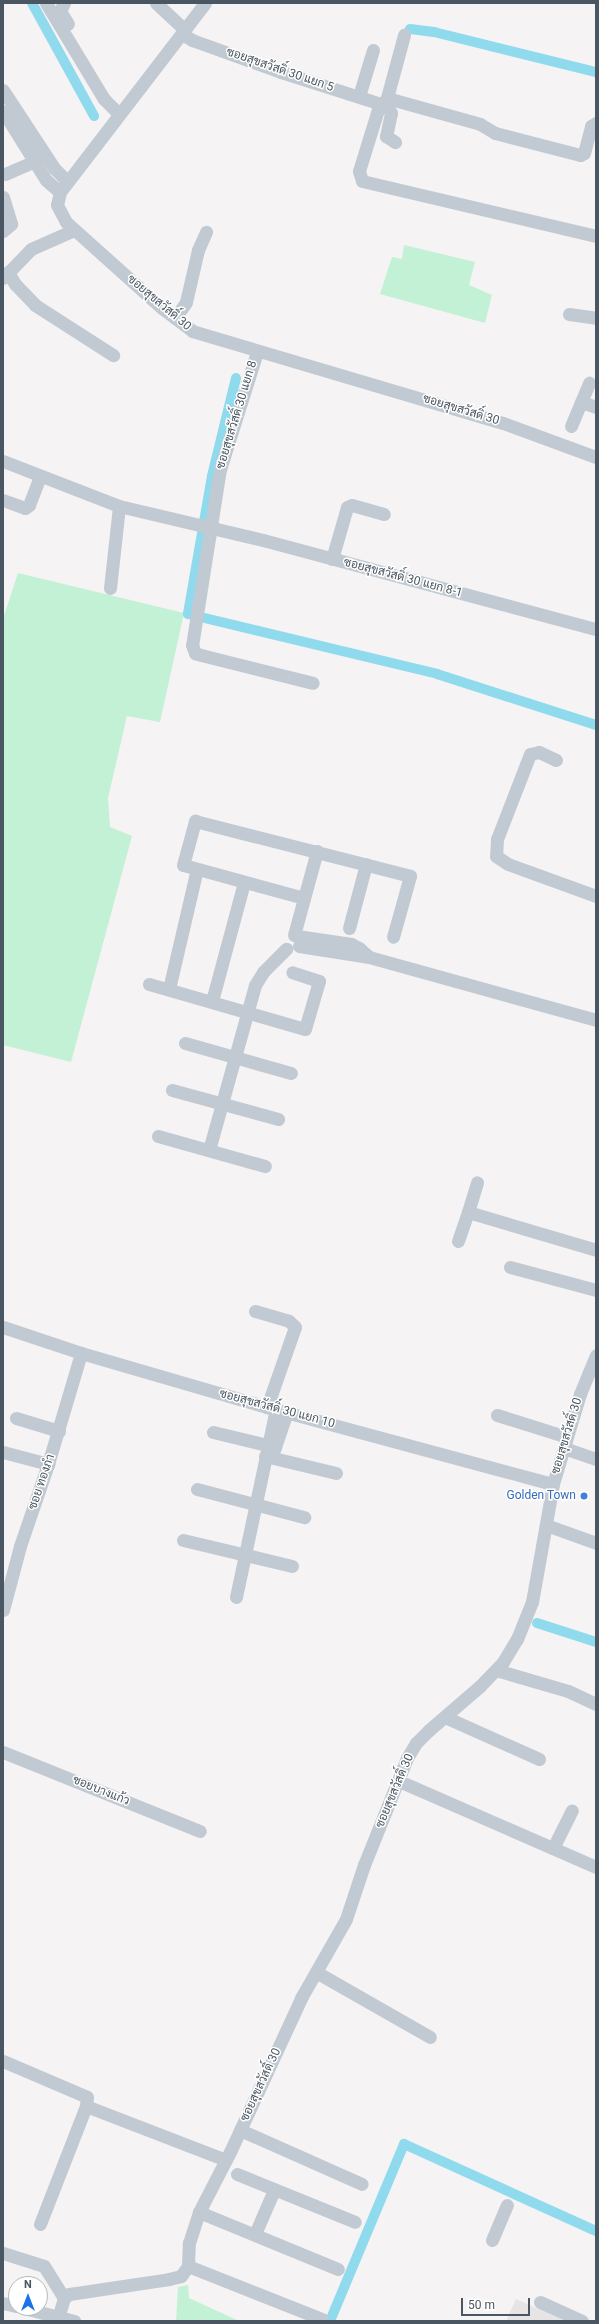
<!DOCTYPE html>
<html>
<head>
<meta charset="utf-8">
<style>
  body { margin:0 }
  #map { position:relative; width:599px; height:2324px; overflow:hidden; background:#f5f3f3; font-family:Roboto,Sarabun,sans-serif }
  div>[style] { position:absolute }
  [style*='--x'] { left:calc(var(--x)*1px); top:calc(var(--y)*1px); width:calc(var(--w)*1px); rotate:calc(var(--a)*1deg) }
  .education>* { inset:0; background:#e6e4e5 }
  .green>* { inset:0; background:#c3f1d5 }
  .canal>* { height:10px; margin:-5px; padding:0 5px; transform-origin:5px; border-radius:5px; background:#90daee }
  .minor>* { height:13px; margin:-6.5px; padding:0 6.5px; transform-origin:6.5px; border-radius:6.5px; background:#c1cad2 }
  .dots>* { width:11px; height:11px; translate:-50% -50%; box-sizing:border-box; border:2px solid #fff; border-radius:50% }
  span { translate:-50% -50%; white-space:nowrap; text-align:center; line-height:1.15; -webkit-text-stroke:3px #fff; paint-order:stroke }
  .street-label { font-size:12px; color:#4a5661 }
  .shop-label { font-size:12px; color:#366cbe }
  .right { translate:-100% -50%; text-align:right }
  .frame { position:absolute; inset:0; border:4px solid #4a5661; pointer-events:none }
  .north { position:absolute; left:8px; top:2276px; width:40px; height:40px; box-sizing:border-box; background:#fff; border:1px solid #b7bbc0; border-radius:50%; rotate:0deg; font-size:11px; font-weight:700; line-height:16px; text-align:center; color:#4a5661 }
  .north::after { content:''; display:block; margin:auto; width:14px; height:18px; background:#1a73e8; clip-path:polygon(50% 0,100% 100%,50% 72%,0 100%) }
  .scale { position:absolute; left:461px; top:2298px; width:69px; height:18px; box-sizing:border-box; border:2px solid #4a5661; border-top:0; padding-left:5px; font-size:12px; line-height:14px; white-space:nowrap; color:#4a5661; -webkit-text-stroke:3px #fff; paint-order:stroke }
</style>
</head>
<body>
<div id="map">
  <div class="education">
    <i style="clip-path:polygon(516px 2299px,565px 2321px,506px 2321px)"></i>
  </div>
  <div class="green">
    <i style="clip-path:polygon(404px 245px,475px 262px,469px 285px,492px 295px,485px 323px,380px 294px,392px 257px,402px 259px)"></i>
    <i style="clip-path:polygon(18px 573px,184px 613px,160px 722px,127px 716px,108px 798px,110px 827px,132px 836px,71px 1062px,3px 1045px,3px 619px)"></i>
    <i style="clip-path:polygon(188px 2285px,189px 2298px,239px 2321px,176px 2321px,178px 2287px)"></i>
  </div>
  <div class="canal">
    <i style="--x:32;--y:3;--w:129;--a:61.2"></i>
    <i style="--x:410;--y:29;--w:24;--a:7"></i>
    <i style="--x:434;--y:32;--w:167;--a:13.9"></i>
    <i style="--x:236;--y:378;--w:101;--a:103.8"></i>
    <i style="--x:212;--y:476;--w:140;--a:99.9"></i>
    <i style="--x:188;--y:614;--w:256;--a:13.5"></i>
    <i style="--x:437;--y:674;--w:167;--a:17.8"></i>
    <i style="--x:537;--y:1623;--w:62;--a:17.9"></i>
    <i style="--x:330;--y:2321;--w:192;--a:-67.3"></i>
    <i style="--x:404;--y:2144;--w:211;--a:24.4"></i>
  </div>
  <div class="minor">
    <i style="--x:46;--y:3;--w:112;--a:58.9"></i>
    <i style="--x:104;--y:99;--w:21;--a:45"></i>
    <i style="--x:64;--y:3;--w:9;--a:117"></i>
    <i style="--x:60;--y:11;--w:15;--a:58"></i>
    <i style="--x:156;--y:3;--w:40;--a:43"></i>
    <i style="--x:205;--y:3;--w:238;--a:127.5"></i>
    <i style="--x:60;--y:192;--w:13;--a:103"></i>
    <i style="--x:57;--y:205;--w:19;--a:62"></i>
    <i style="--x:66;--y:222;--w:129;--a:41.9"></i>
    <i style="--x:162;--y:308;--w:38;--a:37"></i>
    <i style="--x:192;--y:331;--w:324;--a:16.5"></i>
    <i style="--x:503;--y:423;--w:99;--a:20.1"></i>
    <i style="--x:182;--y:34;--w:12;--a:31"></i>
    <i style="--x:192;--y:40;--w:95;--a:19.8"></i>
    <i style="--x:281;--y:72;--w:111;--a:17.8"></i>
    <i style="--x:387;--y:106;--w:8;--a:60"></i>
    <i style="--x:391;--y:113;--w:24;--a:102"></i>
    <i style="--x:386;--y:136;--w:11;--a:34"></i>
    <i style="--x:3;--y:90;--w:93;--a:56.8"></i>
    <i style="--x:54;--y:168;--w:18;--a:45"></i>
    <i style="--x:359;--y:96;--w:48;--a:-73.1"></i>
    <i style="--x:387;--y:98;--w:97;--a:15.6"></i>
    <i style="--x:480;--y:124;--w:17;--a:31"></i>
    <i style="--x:495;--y:133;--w:88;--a:14.5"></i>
    <i style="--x:580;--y:155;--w:4;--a:-27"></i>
    <i style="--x:584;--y:153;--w:28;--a:-75"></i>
    <i style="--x:591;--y:126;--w:6;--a:-31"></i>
    <i style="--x:380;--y:103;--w:71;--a:107.2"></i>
    <i style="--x:359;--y:171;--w:10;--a:73"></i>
    <i style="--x:362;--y:181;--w:240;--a:13.2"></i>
    <i style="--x:385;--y:105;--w:73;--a:-74.8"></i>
    <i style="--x:3;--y:111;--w:81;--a:58.1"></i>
    <i style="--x:46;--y:180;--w:18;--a:41"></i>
    <i style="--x:5;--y:174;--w:40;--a:-23.4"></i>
    <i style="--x:3;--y:197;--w:28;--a:73"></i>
    <i style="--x:11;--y:224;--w:11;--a:139"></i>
    <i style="--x:8;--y:272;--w:14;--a:60"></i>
    <i style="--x:15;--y:284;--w:29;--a:46"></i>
    <i style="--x:35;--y:305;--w:93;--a:32.7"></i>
    <i style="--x:3;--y:278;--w:40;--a:-46"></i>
    <i style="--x:31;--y:249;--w:47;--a:-23.8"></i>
    <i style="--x:569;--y:314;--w:27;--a:8"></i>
    <i style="--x:175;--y:318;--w:19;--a:-55"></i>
    <i style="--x:186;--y:302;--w:53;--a:-77"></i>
    <i style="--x:198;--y:250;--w:20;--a:-66"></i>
    <i style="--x:257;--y:352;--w:123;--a:107.5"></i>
    <i style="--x:220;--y:469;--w:178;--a:99"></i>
    <i style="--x:192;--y:645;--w:9;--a:69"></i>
    <i style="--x:195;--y:653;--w:6;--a:18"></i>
    <i style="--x:201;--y:655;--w:115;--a:14"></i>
    <i style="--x:581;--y:402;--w:16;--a:18"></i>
    <i style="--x:571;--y:426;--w:47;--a:-67.3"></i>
    <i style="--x:3;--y:461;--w:124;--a:21.2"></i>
    <i style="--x:119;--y:506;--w:148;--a:13.3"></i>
    <i style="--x:263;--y:540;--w:345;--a:15"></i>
    <i style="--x:3;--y:500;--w:23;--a:20"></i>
    <i style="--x:25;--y:508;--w:5;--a:-37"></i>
    <i style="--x:29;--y:505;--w:31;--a:-69"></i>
    <i style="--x:332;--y:559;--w:54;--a:-73.9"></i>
    <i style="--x:347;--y:507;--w:5;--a:-22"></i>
    <i style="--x:352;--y:505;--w:33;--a:16"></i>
    <i style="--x:110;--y:588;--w:82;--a:-83.7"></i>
    <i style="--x:556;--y:760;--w:19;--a:-155"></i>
    <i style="--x:539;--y:752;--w:9;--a:167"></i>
    <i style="--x:530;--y:754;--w:91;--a:111.2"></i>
    <i style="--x:497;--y:839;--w:17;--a:93"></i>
    <i style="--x:496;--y:856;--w:14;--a:34"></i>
    <i style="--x:508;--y:864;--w:94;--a:20"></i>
    <i style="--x:304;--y:898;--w:125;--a:-164.7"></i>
    <i style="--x:183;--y:865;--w:46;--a:-74.7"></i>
    <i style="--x:195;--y:821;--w:222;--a:14.3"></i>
    <i style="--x:410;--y:876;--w:63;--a:105.6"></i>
    <i style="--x:349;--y:928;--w:66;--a:-75.1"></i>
    <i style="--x:294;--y:935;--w:87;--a:-74.7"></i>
    <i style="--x:297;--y:936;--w:55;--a:8.4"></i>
    <i style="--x:351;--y:944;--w:9;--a:27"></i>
    <i style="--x:359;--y:948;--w:13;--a:42"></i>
    <i style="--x:299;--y:946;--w:71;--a:8.9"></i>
    <i style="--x:369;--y:957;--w:236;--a:15.5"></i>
    <i style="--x:149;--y:984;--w:162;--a:16.1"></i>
    <i style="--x:305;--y:1029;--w:50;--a:-73.7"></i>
    <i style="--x:319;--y:981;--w:28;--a:-162"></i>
    <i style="--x:169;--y:989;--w:123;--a:-76.9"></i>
    <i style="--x:212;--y:1001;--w:123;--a:-74.9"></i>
    <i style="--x:185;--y:1043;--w:110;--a:15.8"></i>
    <i style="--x:172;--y:1090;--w:110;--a:15.3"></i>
    <i style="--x:158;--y:1136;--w:111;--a:15.7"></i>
    <i style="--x:209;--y:1150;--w:171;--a:-74.4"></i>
    <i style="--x:255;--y:985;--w:15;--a:-58"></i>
    <i style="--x:263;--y:972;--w:33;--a:-45"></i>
    <i style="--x:468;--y:1212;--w:31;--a:-73"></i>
    <i style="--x:458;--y:1241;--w:31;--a:-71"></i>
    <i style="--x:468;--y:1212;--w:134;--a:16.5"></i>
    <i style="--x:510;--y:1267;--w:89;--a:15"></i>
    <i style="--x:255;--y:1311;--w:35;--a:16"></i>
    <i style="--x:289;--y:1321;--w:8;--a:45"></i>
    <i style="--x:295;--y:1327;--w:85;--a:109.3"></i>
    <i style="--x:3;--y:1327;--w:82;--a:18.4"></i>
    <i style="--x:81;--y:1353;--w:194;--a:16.2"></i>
    <i style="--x:267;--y:1407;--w:296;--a:15.1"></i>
    <i style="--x:497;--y:1415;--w:73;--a:17.4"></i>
    <i style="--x:16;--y:1418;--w:45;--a:16.8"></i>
    <i style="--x:213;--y:1432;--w:64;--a:13.6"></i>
    <i style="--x:564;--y:1448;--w:34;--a:19"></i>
    <i style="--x:3;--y:1452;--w:47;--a:14.9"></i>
    <i style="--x:265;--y:1456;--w:73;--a:13.5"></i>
    <i style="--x:272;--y:1456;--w:46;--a:-71.2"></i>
    <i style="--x:197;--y:1489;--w:111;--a:14.7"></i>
    <i style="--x:546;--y:1525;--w:53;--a:19.8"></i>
    <i style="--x:183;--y:1540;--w:112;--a:13.4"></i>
    <i style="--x:236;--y:1597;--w:192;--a:-78"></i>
    <i style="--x:3;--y:1610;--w:66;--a:-75.1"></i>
    <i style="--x:20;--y:1546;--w:87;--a:-71.1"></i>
    <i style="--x:48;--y:1464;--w:116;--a:-73.4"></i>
    <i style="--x:496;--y:1670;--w:75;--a:16.3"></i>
    <i style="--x:568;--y:1691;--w:31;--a:25"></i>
    <i style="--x:445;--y:1717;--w:103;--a:24.1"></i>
    <i style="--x:3;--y:1752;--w:212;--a:21.9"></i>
    <i style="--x:399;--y:1781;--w:215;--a:23.6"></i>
    <i style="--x:553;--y:1848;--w:42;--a:-63.4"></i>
    <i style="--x:316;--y:1972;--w:131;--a:29.7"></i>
    <i style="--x:3;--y:2061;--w:91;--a:23.2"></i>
    <i style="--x:87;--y:2097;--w:9;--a:96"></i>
    <i style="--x:240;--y:2130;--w:133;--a:23.9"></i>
    <i style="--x:237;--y:2174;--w:127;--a:22.1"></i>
    <i style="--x:199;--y:2212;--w:150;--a:22.3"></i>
    <i style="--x:40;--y:2224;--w:127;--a:-68.7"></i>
    <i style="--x:86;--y:2106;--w:150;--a:21.1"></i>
    <i style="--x:255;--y:2234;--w:48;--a:-66.6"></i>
    <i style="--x:492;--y:2240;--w:38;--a:-67"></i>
    <i style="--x:3;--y:2253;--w:43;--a:17.6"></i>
    <i style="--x:44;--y:2266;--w:38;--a:58"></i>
    <i style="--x:188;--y:2266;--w:144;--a:21.6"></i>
    <i style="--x:540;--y:2302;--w:46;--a:24.3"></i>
    <i style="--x:3;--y:2303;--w:13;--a:13"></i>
    <i style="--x:24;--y:2308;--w:52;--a:14.6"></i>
    <i style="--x:57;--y:2321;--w:24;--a:-73"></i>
    <i style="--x:64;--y:2298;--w:6;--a:-39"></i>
    <i style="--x:69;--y:2294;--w:101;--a:-8.5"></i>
    <i style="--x:169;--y:2279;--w:12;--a:-14"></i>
    <i style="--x:181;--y:2276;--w:12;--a:-55"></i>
    <i style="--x:188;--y:2266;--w:23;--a:-88"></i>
    <i style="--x:189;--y:2243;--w:33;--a:-72"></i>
    <i style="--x:199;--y:2212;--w:68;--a:-62.7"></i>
    <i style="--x:230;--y:2152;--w:170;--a:-65.2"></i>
    <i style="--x:301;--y:1998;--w:91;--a:-60.3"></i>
    <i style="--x:346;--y:1919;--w:57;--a:-71.6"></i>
    <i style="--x:364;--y:1865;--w:115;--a:-68.1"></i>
    <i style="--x:407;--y:1758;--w:17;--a:-59"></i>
    <i style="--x:416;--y:1743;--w:18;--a:-45"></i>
    <i style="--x:429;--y:1730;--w:67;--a:-40.8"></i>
    <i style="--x:480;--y:1686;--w:33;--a:-46"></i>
    <i style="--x:503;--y:1662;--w:27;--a:-59"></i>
    <i style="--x:517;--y:1639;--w:40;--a:-68"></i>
    <i style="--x:532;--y:1602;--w:120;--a:-79.9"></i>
    <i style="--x:553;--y:1484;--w:94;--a:-73.3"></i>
    <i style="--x:580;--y:1394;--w:42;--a:-67.7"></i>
  </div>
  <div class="dots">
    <i style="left:584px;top:1496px;background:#3f7fe0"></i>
  </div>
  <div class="street-label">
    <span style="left:280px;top:70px;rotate:19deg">ซอยสุขสวัสดิ์ 30 แยก 5</span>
    <span style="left:159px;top:303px;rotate:40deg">ซอยสุขสวัสดิ์ 30</span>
    <span style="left:461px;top:410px;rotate:17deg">ซอยสุขสวัสดิ์ 30</span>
    <span style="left:237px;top:415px;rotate:-73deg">ซอยสุขสวัสดิ์ 30 แยก 8</span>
    <span style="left:403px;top:578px;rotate:15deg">ซอยสุขสวัสดิ์ 30 แยก 8-1</span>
    <span style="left:277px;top:1409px;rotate:15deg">ซอยสุขสวัสดิ์ 30 แยก 10</span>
    <span style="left:567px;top:1436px;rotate:-73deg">ซอยสุขสวัสดิ์ 30</span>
    <span style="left:42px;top:1482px;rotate:-71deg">ซอย ทองภํา</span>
    <span style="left:101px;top:1791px;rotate:22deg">ซอยบางแก้ว</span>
    <span style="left:395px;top:1791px;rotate:-67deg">ซอยสุขสวัสดิ์ 30</span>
    <span style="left:261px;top:2085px;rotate:-65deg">ซอยสุขสวัสดิ์ 30</span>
  </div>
  <div class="shop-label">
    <span class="right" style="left:576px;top:1496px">Golden Town</span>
  </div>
  <div class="frame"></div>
  <div class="north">N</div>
  <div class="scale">50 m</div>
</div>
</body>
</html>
